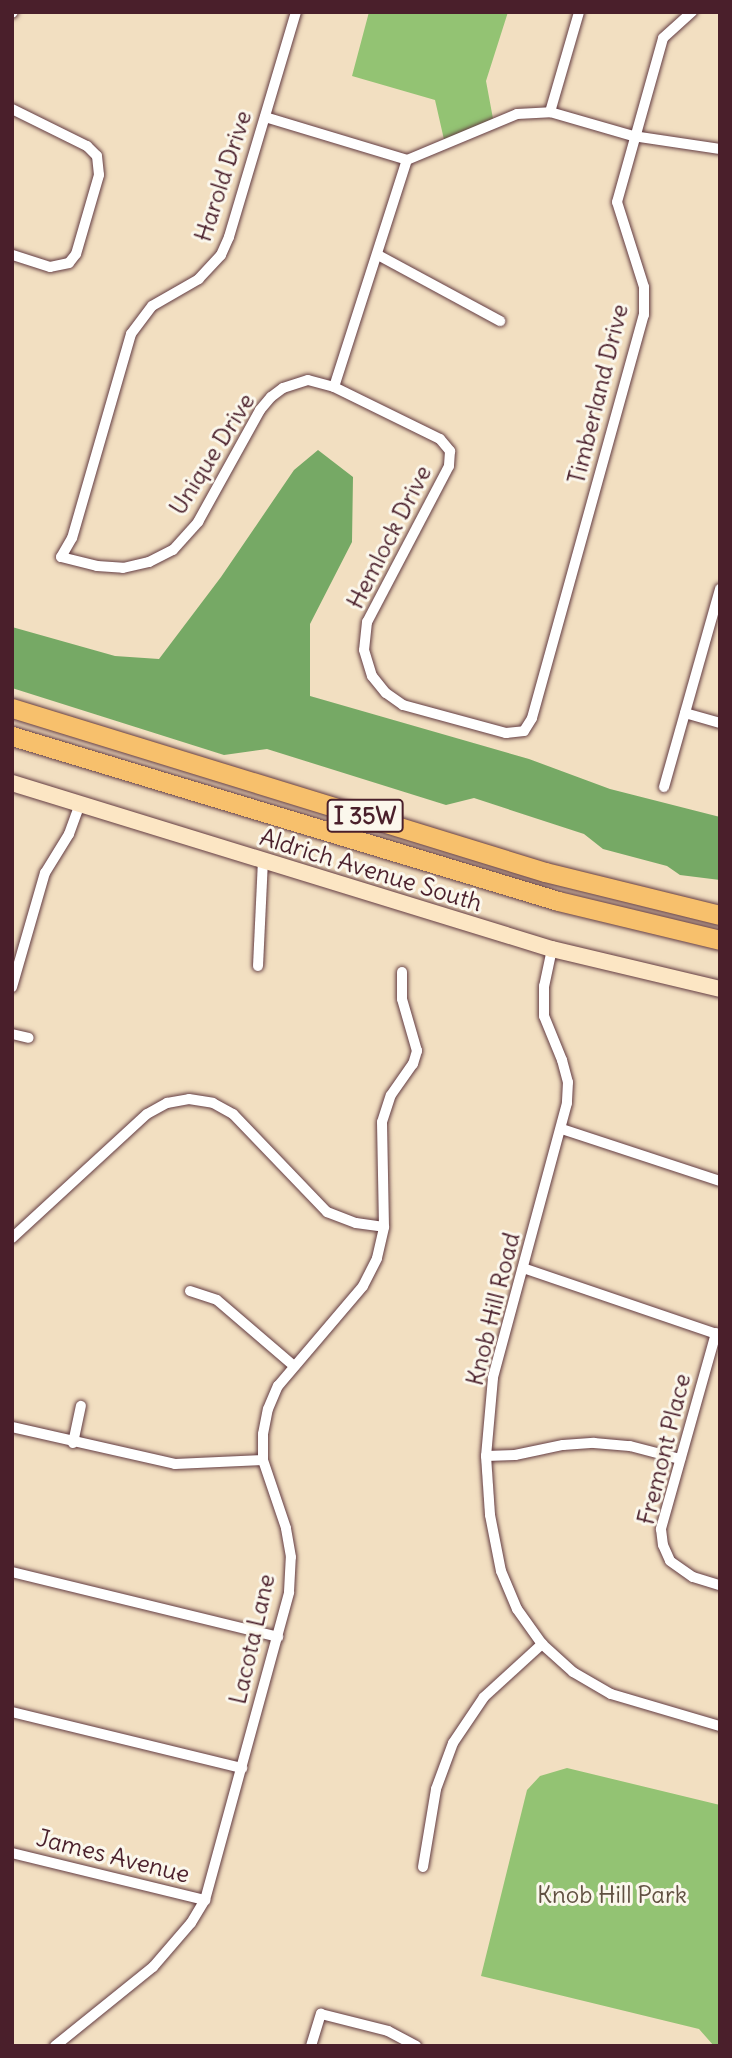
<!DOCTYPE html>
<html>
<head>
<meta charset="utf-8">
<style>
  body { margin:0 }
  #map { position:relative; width:732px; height:2058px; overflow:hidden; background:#f2dfc1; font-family:Delius,sans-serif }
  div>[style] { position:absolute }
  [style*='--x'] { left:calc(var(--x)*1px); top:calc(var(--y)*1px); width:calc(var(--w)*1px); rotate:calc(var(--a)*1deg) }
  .green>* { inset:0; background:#93c373 }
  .forest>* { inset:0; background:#76a965 }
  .roads { filter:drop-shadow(0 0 2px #633c42) drop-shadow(0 0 2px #633c42) }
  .street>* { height:10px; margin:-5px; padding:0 5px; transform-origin:5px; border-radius:5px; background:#fff }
  .secondary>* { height:16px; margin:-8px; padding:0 8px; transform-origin:8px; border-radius:8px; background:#fce6c4 }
  .highway>* { height:19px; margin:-9.5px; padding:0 9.5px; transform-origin:9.5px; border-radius:9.5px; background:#f7c06c }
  span { translate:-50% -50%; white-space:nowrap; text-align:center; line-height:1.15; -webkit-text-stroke:6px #fbf7ec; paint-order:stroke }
  .shield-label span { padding:2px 5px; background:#fbf7ec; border:2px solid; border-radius:5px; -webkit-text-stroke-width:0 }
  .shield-label { font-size:23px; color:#4a1f2b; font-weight:700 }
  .street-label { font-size:24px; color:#4a1f2b }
  .park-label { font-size:24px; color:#605041 }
  .frame { position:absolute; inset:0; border:14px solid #4a1f2b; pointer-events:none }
</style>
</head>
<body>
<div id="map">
  <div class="green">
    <i style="clip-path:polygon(369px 12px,508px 12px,486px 81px,494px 124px,445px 144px,435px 100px,352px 76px)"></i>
    <i style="clip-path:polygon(567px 1768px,720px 1805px,720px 2046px,714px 2046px,699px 2029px,481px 1976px,527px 1790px,540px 1776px)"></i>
  </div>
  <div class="forest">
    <i style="clip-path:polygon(318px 450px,353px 477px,352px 542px,310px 624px,310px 696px,529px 759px,610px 789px,720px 817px,720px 880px,680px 875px,667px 866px,603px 849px,584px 834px,474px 798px,446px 805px,267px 749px,224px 755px,12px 688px,12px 627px,115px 656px,159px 659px,221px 577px,294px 470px)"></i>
  </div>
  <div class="roads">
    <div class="street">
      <i style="--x:296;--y:12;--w:235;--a:106.6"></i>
      <i style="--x:229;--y:237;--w:20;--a:114"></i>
      <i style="--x:221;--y:255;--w:33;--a:133"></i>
      <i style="--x:199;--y:279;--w:54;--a:150.1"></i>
      <i style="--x:152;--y:306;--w:35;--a:127"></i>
      <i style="--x:131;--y:334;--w:212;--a:106.1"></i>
      <i style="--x:72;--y:538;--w:22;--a:120"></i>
      <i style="--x:61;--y:557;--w:37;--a:14"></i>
      <i style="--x:97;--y:566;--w:26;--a:4"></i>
      <i style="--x:123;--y:568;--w:27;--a:-13"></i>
      <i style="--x:149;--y:562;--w:27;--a:-27"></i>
      <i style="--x:173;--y:550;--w:38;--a:-48"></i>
      <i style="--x:198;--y:522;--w:128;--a:-61"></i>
      <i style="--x:260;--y:410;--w:17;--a:-50"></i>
      <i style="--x:271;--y:397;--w:15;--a:-37"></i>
      <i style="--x:283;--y:388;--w:26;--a:-18"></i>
      <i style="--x:308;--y:380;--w:27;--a:15"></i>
      <i style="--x:334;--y:387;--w:238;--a:-72.2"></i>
      <i style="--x:12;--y:13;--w:1;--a:-45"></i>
      <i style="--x:12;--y:109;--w:84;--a:26.3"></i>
      <i style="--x:87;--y:146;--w:14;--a:45"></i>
      <i style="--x:97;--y:156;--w:19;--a:84"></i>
      <i style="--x:99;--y:175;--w:82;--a:106.2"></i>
      <i style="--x:76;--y:254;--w:11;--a:128"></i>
      <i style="--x:69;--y:263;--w:19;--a:168"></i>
      <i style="--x:50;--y:267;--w:40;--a:-162"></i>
      <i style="--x:550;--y:112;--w:104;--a:-73.8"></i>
      <i style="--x:265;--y:117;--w:148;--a:16.8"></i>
      <i style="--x:407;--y:160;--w:119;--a:-22.7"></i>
      <i style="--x:517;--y:114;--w:33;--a:-3"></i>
      <i style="--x:550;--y:112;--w:86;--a:16.1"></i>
      <i style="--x:633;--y:136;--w:88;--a:8.5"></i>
      <i style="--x:378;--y:255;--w:139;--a:28.4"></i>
      <i style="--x:334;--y:387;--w:118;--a:26.1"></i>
      <i style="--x:440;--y:439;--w:16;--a:50"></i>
      <i style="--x:450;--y:451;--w:15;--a:94"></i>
      <i style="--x:449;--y:466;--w:176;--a:117.7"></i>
      <i style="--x:367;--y:622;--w:28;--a:96"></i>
      <i style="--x:364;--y:650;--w:27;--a:73"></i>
      <i style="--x:372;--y:676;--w:22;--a:51"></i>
      <i style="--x:386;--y:693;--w:21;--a:35"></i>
      <i style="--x:403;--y:705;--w:107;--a:15.2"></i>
      <i style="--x:506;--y:733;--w:18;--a:-6"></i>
      <i style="--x:524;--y:731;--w:15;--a:-58"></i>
      <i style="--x:532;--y:718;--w:418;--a:-74.5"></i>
      <i style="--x:644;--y:315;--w:28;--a:-90"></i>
      <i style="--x:644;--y:287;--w:89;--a:-107.6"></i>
      <i style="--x:617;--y:202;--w:170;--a:-74.3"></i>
      <i style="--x:663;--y:38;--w:39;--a:-42"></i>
      <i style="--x:685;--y:713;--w:36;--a:16"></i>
      <i style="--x:664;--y:787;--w:206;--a:-74.2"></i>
      <i style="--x:552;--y:949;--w:38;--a:102"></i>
      <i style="--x:544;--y:986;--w:30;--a:90"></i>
      <i style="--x:544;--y:1016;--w:48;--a:67.8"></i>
      <i style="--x:562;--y:1060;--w:23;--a:75"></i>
      <i style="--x:568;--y:1082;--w:21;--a:93"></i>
      <i style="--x:567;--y:1103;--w:285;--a:105.1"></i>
      <i style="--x:493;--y:1378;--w:78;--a:95.1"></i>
      <i style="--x:486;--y:1456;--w:59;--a:86.1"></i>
      <i style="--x:490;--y:1515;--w:57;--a:78.9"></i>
      <i style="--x:501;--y:1571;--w:41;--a:67.2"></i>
      <i style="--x:517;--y:1609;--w:43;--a:54.5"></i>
      <i style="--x:542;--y:1644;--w:42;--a:42.1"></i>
      <i style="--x:573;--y:1672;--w:44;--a:30.1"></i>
      <i style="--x:611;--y:1694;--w:114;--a:16.4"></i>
      <i style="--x:258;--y:966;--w:106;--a:-87.3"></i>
      <i style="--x:12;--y:987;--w:119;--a:-73.9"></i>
      <i style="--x:45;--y:873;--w:46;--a:-58.4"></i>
      <i style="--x:69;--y:834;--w:33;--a:-70"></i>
      <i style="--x:12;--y:1034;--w:17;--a:13"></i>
      <i style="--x:562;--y:1129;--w:166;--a:18.2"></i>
      <i style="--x:12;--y:1238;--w:183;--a:-42.6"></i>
      <i style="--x:147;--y:1114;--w:23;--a:-29"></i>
      <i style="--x:167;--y:1103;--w:22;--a:-10"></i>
      <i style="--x:189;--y:1099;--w:24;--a:9"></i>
      <i style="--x:213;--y:1103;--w:23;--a:29"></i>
      <i style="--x:233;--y:1114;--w:136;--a:46.2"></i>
      <i style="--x:327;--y:1212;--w:31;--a:21"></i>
      <i style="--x:356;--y:1223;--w:28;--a:8"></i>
      <i style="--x:523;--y:1268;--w:208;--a:18.8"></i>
      <i style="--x:190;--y:1291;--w:28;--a:18"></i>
      <i style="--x:217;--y:1300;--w:101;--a:40.6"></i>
      <i style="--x:716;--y:1333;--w:204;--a:105.7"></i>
      <i style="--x:661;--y:1529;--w:16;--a:83"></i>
      <i style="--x:663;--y:1545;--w:17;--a:66"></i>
      <i style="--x:670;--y:1561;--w:28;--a:35"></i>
      <i style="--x:693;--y:1577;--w:28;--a:17"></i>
      <i style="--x:12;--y:1427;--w:167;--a:12.8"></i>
      <i style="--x:175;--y:1464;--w:88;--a:-2.6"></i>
      <i style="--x:73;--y:1443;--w:38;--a:-78"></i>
      <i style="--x:486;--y:1456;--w:29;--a:-2"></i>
      <i style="--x:515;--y:1455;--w:49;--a:-11.8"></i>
      <i style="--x:563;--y:1445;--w:31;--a:-4"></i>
      <i style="--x:594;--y:1443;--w:36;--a:5"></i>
      <i style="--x:630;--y:1446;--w:52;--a:14.6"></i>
      <i style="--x:12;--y:1572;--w:274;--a:13.7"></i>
      <i style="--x:12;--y:1712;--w:237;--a:13.7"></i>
      <i style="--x:12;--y:1853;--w:199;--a:13.7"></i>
      <i style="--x:423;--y:1867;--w:79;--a:-80.5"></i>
      <i style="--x:436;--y:1789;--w:49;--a:-69.7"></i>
      <i style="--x:453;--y:1743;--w:55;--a:-56"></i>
      <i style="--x:484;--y:1697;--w:79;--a:-42.4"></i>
      <i style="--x:55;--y:2046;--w:126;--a:-38.9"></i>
      <i style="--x:153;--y:1967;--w:58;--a:-49.2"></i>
      <i style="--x:191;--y:1923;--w:27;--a:-59"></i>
      <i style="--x:205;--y:1900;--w:319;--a:-74.7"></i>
      <i style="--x:289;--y:1592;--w:35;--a:-87"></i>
      <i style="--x:291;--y:1557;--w:29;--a:-100"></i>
      <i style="--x:286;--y:1528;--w:72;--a:-108.7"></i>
      <i style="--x:263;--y:1460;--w:26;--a:-90"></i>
      <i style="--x:263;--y:1434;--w:25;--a:-79"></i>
      <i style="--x:268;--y:1409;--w:25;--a:-67"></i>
      <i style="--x:278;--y:1386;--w:131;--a:-49.6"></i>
      <i style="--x:363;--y:1286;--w:31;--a:-63"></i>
      <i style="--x:377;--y:1258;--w:32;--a:-77"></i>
      <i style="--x:384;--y:1227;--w:105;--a:-91.1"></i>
      <i style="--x:382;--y:1122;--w:28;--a:-72"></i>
      <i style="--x:391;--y:1095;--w:38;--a:-55"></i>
      <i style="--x:413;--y:1064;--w:14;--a:-73"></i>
      <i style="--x:417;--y:1051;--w:54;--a:-106.1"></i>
      <i style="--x:402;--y:999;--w:27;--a:-90"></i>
      <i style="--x:311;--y:2046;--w:34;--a:-73"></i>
      <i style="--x:321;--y:2014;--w:69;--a:14.2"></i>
      <i style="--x:388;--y:2031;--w:32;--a:28"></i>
    </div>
    <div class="secondary">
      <i style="--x:12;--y:783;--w:565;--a:17.09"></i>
      <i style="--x:552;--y:949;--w:173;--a:13.4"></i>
    </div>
    <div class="highway">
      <i style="--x:12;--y:708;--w:558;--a:17.1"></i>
      <i style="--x:545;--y:872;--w:180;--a:13.8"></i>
      <i style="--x:12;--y:736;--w:570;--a:16.81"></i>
      <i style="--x:558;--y:901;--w:167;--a:13.5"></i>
    </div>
  </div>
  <div class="shield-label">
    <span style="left:365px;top:816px">I 35W</span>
  </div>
  <div class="street-label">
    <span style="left:223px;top:176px;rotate:-72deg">Harold Drive</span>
    <span style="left:598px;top:394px;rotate:-76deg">Timberland Drive</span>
    <span style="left:212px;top:454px;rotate:-58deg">Unique Drive</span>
    <span style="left:389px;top:537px;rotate:-63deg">Hemlock Drive</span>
    <span style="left:371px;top:870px;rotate:17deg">Aldrich Avenue South</span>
    <span style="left:493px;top:1309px;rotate:-76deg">Knob Hill Road</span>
    <span style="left:664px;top:1449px;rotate:-76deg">Fremont Place</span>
    <span style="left:252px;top:1639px;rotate:-77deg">Lacota Lane</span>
    <span style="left:113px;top:1856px;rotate:14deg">James Avenue</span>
  </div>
  <div class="park-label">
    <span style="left:612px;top:1895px">Knob Hill Park</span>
  </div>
  <div class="frame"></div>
</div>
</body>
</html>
